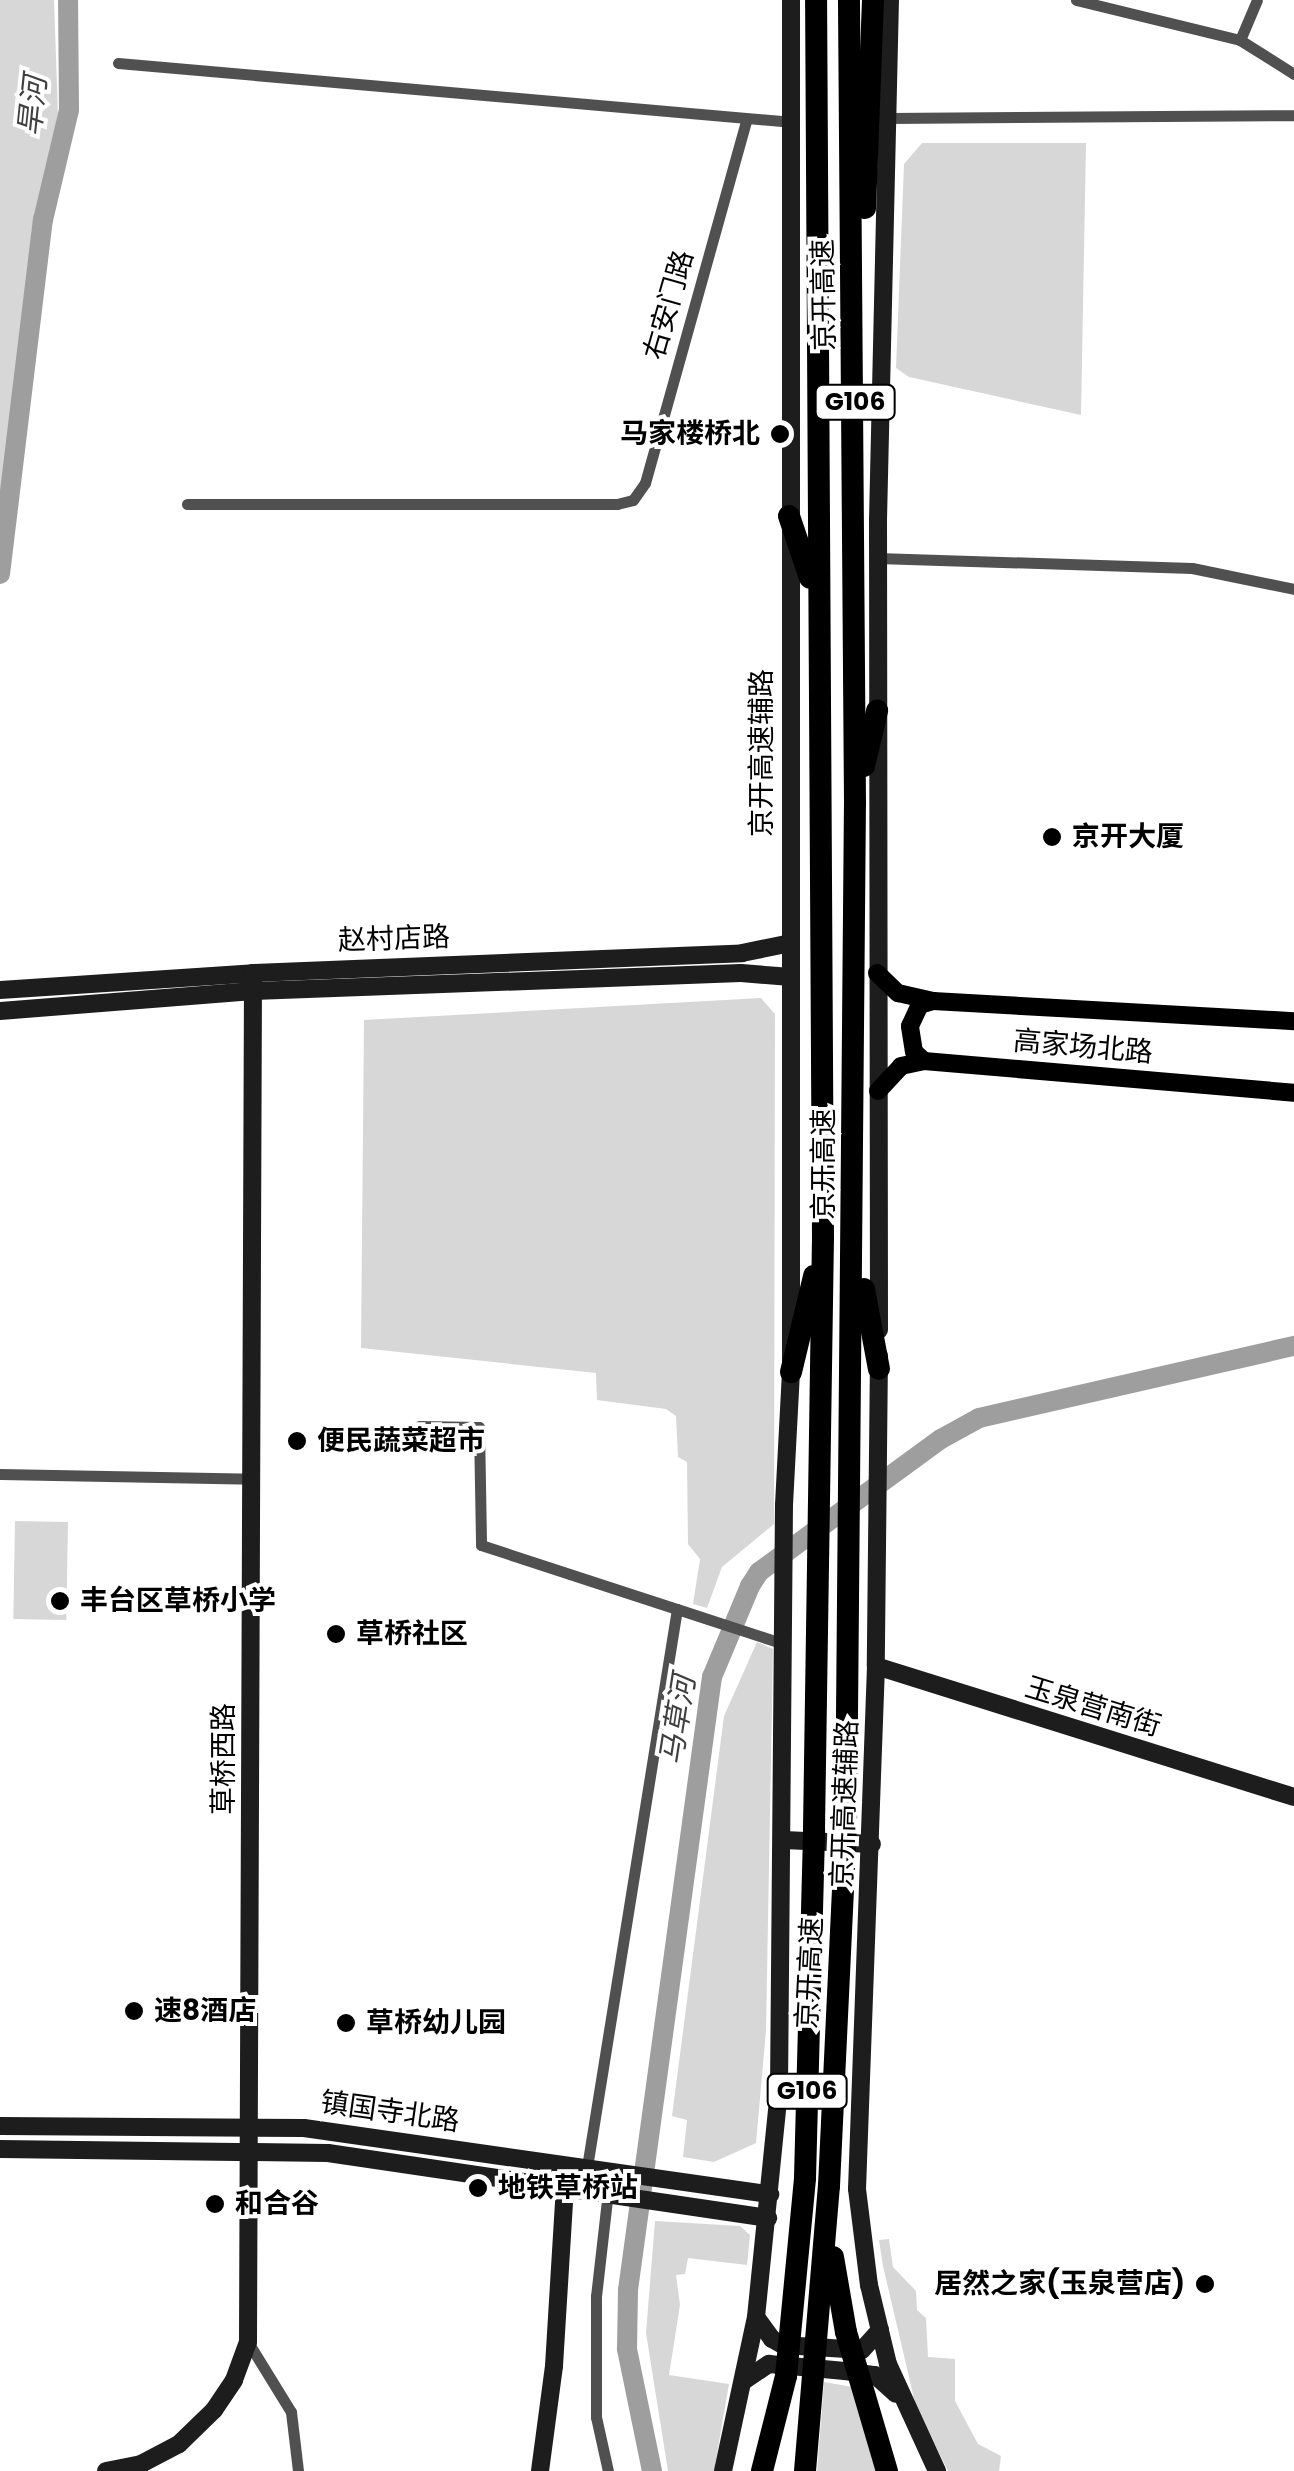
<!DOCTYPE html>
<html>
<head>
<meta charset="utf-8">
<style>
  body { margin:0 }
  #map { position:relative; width:1294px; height:2471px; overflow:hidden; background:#fff; font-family:Poppins,"Noto Sans SC",sans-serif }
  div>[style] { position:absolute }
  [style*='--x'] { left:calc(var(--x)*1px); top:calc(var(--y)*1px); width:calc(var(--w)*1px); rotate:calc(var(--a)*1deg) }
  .green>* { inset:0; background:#d7d7d7; transform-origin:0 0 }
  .river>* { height:20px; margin:-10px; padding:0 10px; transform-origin:10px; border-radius:10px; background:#9e9e9e }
  .street>* { height:11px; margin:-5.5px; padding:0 5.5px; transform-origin:5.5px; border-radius:5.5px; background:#505050 }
  .secondary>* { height:18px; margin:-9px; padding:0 9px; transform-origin:9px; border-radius:9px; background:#1d1d1d }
  .primary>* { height:18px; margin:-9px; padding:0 9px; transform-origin:9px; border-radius:9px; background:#000 }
  .highway>* { height:22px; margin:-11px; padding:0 11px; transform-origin:11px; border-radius:11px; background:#000 }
  .dots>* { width:28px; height:28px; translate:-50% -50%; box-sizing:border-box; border:5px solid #fff; border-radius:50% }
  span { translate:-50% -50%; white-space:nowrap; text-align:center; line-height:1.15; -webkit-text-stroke:8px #fff; paint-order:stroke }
  .shield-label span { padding:2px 8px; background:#fff; border:2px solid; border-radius:8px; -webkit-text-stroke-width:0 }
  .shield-label { font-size:25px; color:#000; font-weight:700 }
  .street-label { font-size:28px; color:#000 }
  .poi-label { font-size:28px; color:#000; font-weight:700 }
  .right { translate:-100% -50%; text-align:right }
  .left { translate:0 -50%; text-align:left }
  .water-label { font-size:30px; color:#3f3f3f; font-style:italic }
</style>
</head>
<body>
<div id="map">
  <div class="green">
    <i style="clip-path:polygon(0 0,54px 0,58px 114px,32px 228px,0 551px)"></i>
    <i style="clip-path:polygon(922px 143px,1086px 143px,1081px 415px,909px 377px,896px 368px,904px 164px)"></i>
    <i style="clip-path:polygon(761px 998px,775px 1014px,774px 1524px,722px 1567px,707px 1608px,693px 1604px,700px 1559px,688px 1544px,687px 1462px,678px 1457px,676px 1416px,666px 1409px,597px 1400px,596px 1373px,361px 1348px,364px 1020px)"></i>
    <i style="left:15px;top:1521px;width:53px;height:98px;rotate:1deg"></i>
    <i style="clip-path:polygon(757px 1642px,773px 1649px,766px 2031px,756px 2143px,714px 2162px,683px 2157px,687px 2120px,672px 2116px,724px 1716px)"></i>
    <i style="clip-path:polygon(655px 2221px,740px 2226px,750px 2235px,747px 2265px,688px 2258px,685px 2274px,676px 2275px,680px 2305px,669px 2375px,729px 2384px,714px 2471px,668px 2471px,646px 2333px)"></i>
    <i style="clip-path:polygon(889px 2239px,893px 2267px,916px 2291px,917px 2310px,926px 2318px,928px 2357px,955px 2359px,955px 2401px,978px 2444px,1001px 2456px,999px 2471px,948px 2471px,916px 2407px,883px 2266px,879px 2240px)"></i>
    <i style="clip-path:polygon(824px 2382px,853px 2387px,880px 2471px,817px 2471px)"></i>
  </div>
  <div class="river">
    <i style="--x:0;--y:574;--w:357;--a:-83.1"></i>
    <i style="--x:43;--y:220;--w:113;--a:-76.7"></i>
    <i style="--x:69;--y:110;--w:110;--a:-90.5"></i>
    <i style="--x:652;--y:2471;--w:125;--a:-101.6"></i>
    <i style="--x:627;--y:2349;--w:59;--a:-89"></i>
    <i style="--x:628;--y:2290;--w:619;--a:-82.2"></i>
    <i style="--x:712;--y:1677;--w:99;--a:-67.3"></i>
    <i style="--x:750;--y:1586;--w:17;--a:-57"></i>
    <i style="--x:759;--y:1572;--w:225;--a:-36.2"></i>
    <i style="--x:941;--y:1439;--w:43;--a:-28.9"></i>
    <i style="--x:979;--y:1418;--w:323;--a:-12.9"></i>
  </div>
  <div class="street">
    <i style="--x:1076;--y:0;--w:169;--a:13.7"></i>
    <i style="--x:1240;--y:40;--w:64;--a:32.2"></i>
    <i style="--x:1240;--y:40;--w:43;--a:-67"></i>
    <i style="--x:118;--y:63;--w:678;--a:5"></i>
    <i style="--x:889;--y:118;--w:405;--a:-0.4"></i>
    <i style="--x:187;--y:504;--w:430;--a:0"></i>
    <i style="--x:617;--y:504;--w:16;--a:-14"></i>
    <i style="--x:633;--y:500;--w:21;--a:-55"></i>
    <i style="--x:645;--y:483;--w:375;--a:-74.4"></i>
    <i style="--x:877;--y:558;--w:315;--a:1.8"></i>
    <i style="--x:1192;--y:568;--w:104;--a:11.6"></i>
    <i style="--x:419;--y:1426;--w:60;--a:1"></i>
    <i style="--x:479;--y:1427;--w:118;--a:89"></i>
    <i style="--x:481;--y:1545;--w:206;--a:18.1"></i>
    <i style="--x:0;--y:1474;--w:253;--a:1.1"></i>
    <i style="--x:587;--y:2167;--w:565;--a:-80.84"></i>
    <i style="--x:677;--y:1609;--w:113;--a:18.1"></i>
    <i style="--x:608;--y:2191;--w:106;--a:96.5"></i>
    <i style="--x:596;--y:2296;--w:121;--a:90"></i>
    <i style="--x:596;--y:2417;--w:55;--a:77.5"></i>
    <i style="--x:248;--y:2342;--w:82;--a:58.4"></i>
    <i style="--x:291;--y:2412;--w:59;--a:83.2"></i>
  </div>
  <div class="secondary">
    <i style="--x:0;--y:990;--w:254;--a:-3.8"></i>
    <i style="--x:253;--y:973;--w:489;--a:-2.3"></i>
    <i style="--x:742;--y:953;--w:50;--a:-11.5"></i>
    <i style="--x:0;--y:1011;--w:254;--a:-4.5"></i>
    <i style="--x:253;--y:991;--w:488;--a:-2.1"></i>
    <i style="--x:741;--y:973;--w:50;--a:4.6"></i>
    <i style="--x:879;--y:1330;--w:810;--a:-90.07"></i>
    <i style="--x:878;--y:520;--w:520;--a:-88.68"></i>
    <i style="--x:879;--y:1356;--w:310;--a:90.6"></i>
    <i style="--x:876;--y:1666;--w:523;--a:92.08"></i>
    <i style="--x:857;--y:2189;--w:97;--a:82.9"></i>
    <i style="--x:869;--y:2285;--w:81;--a:76.5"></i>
    <i style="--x:888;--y:2364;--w:118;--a:65.4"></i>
    <i style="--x:876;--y:1666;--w:438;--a:17.4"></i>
    <i style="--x:784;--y:1840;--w:88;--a:2.6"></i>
    <i style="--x:0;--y:2126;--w:304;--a:0.4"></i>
    <i style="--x:304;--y:2128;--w:471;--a:8.1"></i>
    <i style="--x:0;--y:2149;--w:328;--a:0.7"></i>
    <i style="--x:328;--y:2153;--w:445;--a:8.4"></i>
    <i style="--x:756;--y:2317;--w:27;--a:54"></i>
    <i style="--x:772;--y:2339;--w:13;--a:29"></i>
    <i style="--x:783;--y:2345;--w:79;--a:3.6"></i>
    <i style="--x:862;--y:2350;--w:27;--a:-48"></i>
    <i style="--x:745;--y:2380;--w:29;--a:-34"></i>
    <i style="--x:769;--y:2364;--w:76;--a:5.3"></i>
    <i style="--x:845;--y:2371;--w:30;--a:8"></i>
    <i style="--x:875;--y:2375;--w:28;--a:42"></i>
    <i style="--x:106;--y:2471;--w:36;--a:-11"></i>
    <i style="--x:141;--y:2464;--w:43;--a:-27.8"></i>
    <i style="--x:179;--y:2444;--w:49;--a:-44.2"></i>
    <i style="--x:214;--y:2410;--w:36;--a:-56"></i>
    <i style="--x:234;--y:2380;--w:40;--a:-69.8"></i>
    <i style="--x:248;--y:2342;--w:1369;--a:-89.79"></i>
    <i style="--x:540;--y:2471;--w:106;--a:-82.4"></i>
    <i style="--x:554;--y:2366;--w:180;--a:-86.5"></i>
    <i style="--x:723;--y:2471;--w:157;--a:-77.9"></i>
    <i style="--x:756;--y:2317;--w:229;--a:-84.2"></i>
    <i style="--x:779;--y:2089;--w:584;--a:-89.51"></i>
    <i style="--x:784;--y:1505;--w:133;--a:-87"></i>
    <i style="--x:791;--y:1372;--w:1372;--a:-90"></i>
  </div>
  <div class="primary">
    <i style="--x:877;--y:973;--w:29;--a:44"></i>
    <i style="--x:898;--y:993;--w:36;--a:13"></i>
    <i style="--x:933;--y:1001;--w:362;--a:3.2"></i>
    <i style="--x:924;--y:1061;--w:13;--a:-138"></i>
    <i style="--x:914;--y:1052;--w:26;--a:-99"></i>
    <i style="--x:910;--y:1026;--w:23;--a:-65"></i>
    <i style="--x:920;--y:1005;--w:14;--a:-17"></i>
    <i style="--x:878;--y:1091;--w:34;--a:-47"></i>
    <i style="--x:901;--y:1066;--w:24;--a:-12"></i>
    <i style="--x:924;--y:1061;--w:371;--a:4.9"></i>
  </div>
  <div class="highway">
    <i style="--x:865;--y:208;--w:208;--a:-87.8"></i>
    <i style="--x:789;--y:516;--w:65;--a:71.3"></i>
    <i style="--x:864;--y:766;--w:57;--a:-76.7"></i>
    <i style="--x:864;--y:1289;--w:81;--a:79.4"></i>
    <i style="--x:791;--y:1372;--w:99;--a:-76.5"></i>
    <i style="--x:833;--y:2257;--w:76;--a:80.2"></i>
    <i style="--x:846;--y:2332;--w:145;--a:73.6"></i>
    <i style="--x:762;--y:2471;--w:98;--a:-75.8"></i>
    <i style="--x:786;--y:2376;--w:199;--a:-84.5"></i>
    <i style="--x:805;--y:2178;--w:349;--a:-88.5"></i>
    <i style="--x:814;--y:1829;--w:591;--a:-89.13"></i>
    <i style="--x:823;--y:1238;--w:1238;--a:-90.32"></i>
    <i style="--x:805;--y:2471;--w:286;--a:-85.2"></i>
    <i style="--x:829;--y:2186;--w:356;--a:-87.3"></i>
    <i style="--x:846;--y:1830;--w:1027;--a:-89.5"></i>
    <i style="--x:855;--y:803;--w:803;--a:-90.43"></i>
  </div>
  <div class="dots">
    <i style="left:780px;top:434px;background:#000"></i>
    <i style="left:1052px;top:837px;background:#000"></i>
    <i style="left:297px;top:1441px;background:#000"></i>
    <i style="left:60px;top:1601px;background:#000"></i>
    <i style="left:336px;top:1634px;background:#000"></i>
    <i style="left:134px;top:2011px;background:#000"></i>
    <i style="left:346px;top:2023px;background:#000"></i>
    <i style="left:478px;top:2188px;background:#000"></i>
    <i style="left:215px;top:2204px;background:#000"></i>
    <i style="left:1205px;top:2284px;background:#000"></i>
  </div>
  <div class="shield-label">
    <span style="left:855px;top:402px">G106</span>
    <span style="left:807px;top:2091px">G106</span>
  </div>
  <div class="street-label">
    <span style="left:824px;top:295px;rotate:-91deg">京开高速</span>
    <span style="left:669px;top:305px;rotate:-74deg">右安门路</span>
    <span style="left:762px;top:753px;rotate:-90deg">京开高速辅路</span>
    <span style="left:394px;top:939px;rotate:-2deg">赵村店路</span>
    <span style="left:1083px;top:1047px;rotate:5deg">高家场北路</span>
    <span style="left:824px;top:1164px;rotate:-90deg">京开高速</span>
    <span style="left:1093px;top:1707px;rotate:17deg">玉泉营南街</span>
    <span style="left:224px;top:1759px;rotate:-90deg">草桥西路</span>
    <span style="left:845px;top:1804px;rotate:-88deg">京开高速辅路</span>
    <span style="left:810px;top:1973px;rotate:-87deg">京开高速</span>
    <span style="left:390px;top:2112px;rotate:8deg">镇国寺北路</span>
  </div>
  <div class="poi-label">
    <span class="right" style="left:760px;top:434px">马家楼桥北</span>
    <span class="left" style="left:1072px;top:837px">京开大厦</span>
    <span class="left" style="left:317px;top:1441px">便民蔬菜超市</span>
    <span class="left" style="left:80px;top:1601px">丰台区草桥小学</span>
    <span class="left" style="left:356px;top:1634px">草桥社区</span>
    <span class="left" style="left:154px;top:2011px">速8酒店</span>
    <span class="left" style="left:366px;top:2023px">草桥幼儿园</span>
    <span class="left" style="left:498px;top:2188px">地铁草桥站</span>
    <span class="left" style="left:235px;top:2204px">和合谷</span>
    <span class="right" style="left:1185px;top:2284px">居然之家(玉泉营店)</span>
  </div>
  <div class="water-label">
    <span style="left:33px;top:106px;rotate:-84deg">旱河</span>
    <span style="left:678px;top:1720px;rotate:-81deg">马草河</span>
  </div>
</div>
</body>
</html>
